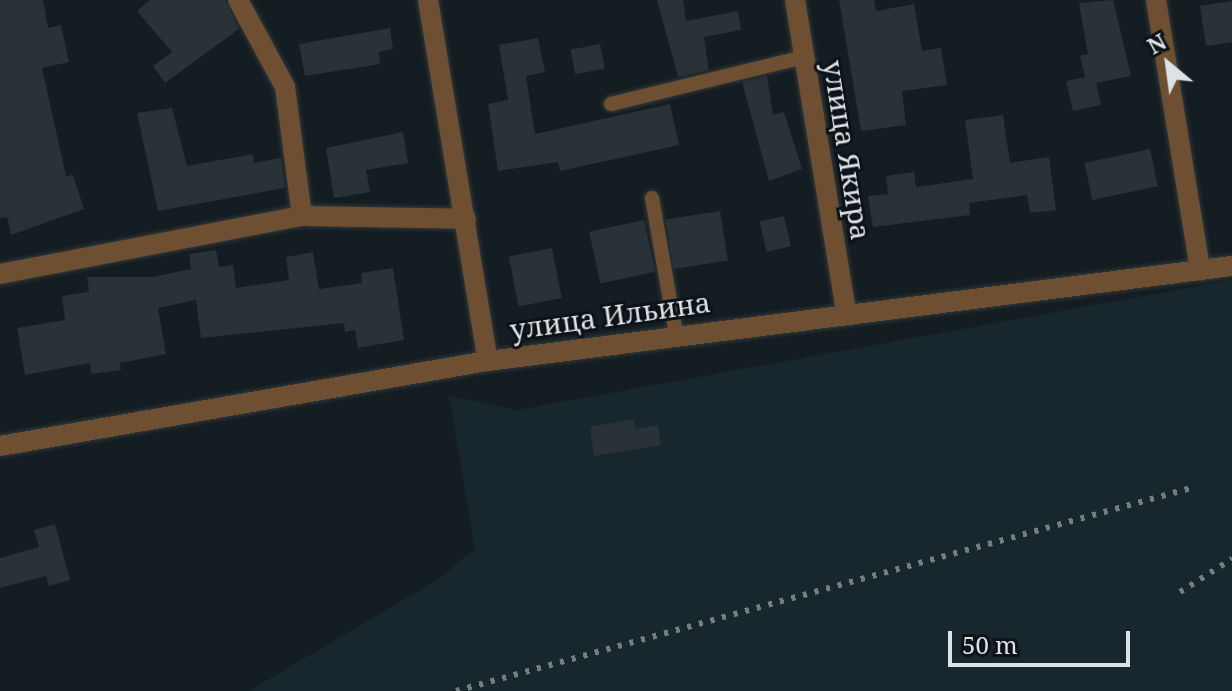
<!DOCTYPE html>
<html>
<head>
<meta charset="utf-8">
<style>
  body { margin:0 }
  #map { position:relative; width:1232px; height:691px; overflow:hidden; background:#141d21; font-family:"Noto Serif",serif }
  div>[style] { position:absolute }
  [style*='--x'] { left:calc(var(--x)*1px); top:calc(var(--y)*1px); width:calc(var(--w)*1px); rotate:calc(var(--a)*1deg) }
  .built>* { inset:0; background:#18272e }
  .building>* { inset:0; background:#293236; transform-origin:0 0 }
  .roads { filter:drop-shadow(0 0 2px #30393c) drop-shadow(0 0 2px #30393c) }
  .lane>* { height:14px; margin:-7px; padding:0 7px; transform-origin:7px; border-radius:7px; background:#6e4f32 }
  .street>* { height:20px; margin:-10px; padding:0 10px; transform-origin:10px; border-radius:10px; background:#6e4f32 }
  .rail>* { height:6px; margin-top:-3px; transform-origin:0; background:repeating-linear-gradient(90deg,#767d81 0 4px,transparent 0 12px) }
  span { translate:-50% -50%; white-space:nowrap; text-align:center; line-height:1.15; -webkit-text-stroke:6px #0b1317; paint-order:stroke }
  .street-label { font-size:28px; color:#dce2e5 }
  .north { position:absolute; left:1128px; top:24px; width:80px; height:80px; -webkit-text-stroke:6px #0b1317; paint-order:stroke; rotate:331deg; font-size:22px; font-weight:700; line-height:32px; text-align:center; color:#dce2e5 }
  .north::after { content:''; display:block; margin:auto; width:28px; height:36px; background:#dce2e5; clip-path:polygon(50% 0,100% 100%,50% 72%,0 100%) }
  .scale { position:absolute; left:948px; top:631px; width:182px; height:36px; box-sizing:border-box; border:4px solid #dce2e5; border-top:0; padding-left:10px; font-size:24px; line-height:28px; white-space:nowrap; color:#dce2e5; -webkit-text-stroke:6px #0b1317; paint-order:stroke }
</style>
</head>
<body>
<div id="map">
  <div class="built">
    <i style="clip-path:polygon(1232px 280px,1232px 691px,249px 691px,437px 580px,475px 549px,449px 396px,517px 410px)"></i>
  </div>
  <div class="building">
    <i style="clip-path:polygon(0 0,43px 0,48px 28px,61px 25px,69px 62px,42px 68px,66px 176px,73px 175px,84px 209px,11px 235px,7px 217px,0 218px)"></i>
    <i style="clip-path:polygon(150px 0,225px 0,239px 29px,165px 83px,153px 66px,172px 52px,137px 11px)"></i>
    <i style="clip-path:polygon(657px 0,683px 0,686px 21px,738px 11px,741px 30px,704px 37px,709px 70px,678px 77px)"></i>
    <i style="clip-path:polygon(839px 0,874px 0,876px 11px,914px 4px,922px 51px,941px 48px,947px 85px,902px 91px,906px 125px,861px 131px)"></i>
    <i style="clip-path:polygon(1113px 0,1131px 76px,1096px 83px,1101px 105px,1073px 111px,1066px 81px,1085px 77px,1080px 56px,1088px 54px,1079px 3px)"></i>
    <i style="clip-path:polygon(1232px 1px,1232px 42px,1206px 46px,1200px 6px)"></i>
    <i style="clip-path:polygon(390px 28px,393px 49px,379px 52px,380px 64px,305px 76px,299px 44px)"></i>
    <i style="clip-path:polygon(538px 38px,545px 72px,526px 76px,535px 134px,670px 104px,679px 145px,560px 171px,558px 162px,498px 171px,488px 104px,508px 100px,499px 45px)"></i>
    <i style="left:600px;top:44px;width:25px;height:30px;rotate:79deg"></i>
    <i style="clip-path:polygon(767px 76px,773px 115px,784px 112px,802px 169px,769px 181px,742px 82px)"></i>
    <i style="clip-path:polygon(172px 108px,187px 166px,253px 154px,254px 163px,281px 158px,285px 188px,158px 211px,137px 113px)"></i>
    <i style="clip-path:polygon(1003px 115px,1010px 163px,1049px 157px,1056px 210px,1030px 213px,1027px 195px,969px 203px,970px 215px,873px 227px,868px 196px,888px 194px,886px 176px,914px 172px,916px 187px,973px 179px,965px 120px)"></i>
    <i style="clip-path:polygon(403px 132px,408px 163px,366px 170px,370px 192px,334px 198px,326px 148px)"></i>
    <i style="left:1150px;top:149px;width:38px;height:67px;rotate:78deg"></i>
    <i style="left:720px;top:211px;width:50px;height:55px;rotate:81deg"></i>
    <i style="left:784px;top:216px;width:31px;height:25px;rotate:77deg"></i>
    <i style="left:644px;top:220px;width:53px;height:56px;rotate:78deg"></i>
    <i style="left:552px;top:248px;width:51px;height:44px;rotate:79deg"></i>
    <i style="clip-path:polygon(216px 250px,219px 267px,233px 265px,236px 288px,289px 280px,286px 257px,313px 252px,319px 289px,362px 283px,361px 273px,393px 268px,404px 340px,358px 348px,355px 330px,345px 332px,344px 323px,201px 338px,196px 300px,158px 308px,166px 354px,120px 363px,121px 370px,91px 374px,90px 363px,25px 375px,17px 328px,65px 320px,62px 296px,89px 292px,87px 277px,153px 277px,191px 269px,189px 254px)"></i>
    <i style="clip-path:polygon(634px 419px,635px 429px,658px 425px,661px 445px,594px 456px,590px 427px)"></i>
    <i style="clip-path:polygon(55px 524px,70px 580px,49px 586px,46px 576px,0 588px,0 558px,39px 547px,34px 530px)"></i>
  </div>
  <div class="roads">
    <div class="lane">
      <i style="--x:611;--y:104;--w:199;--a:-13.7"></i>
      <i style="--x:652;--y:198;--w:138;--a:80"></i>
    </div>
    <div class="street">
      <i style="--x:238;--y:0;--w:99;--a:61.6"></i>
      <i style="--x:285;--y:87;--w:130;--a:82.5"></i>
      <i style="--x:302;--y:216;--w:164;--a:1"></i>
      <i style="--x:428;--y:0;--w:366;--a:80.6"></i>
      <i style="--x:795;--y:0;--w:314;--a:80.7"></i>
      <i style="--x:1156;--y:0;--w:274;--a:80.7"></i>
      <i style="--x:0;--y:274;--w:308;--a:-10.9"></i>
      <i style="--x:0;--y:446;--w:495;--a:-9.9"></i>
      <i style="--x:488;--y:361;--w:750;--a:-7.28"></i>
    </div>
  </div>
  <div class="rail">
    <i style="--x:1180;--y:592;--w:62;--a:-32.4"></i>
    <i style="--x:456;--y:691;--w:763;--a:-15.44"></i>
  </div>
  <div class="street-label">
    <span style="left:848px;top:150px;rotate:81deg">улица Якира</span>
    <span style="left:610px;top:315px;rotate:-8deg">улица Ильина</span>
  </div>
  <div class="north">N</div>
  <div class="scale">50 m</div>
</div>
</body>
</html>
